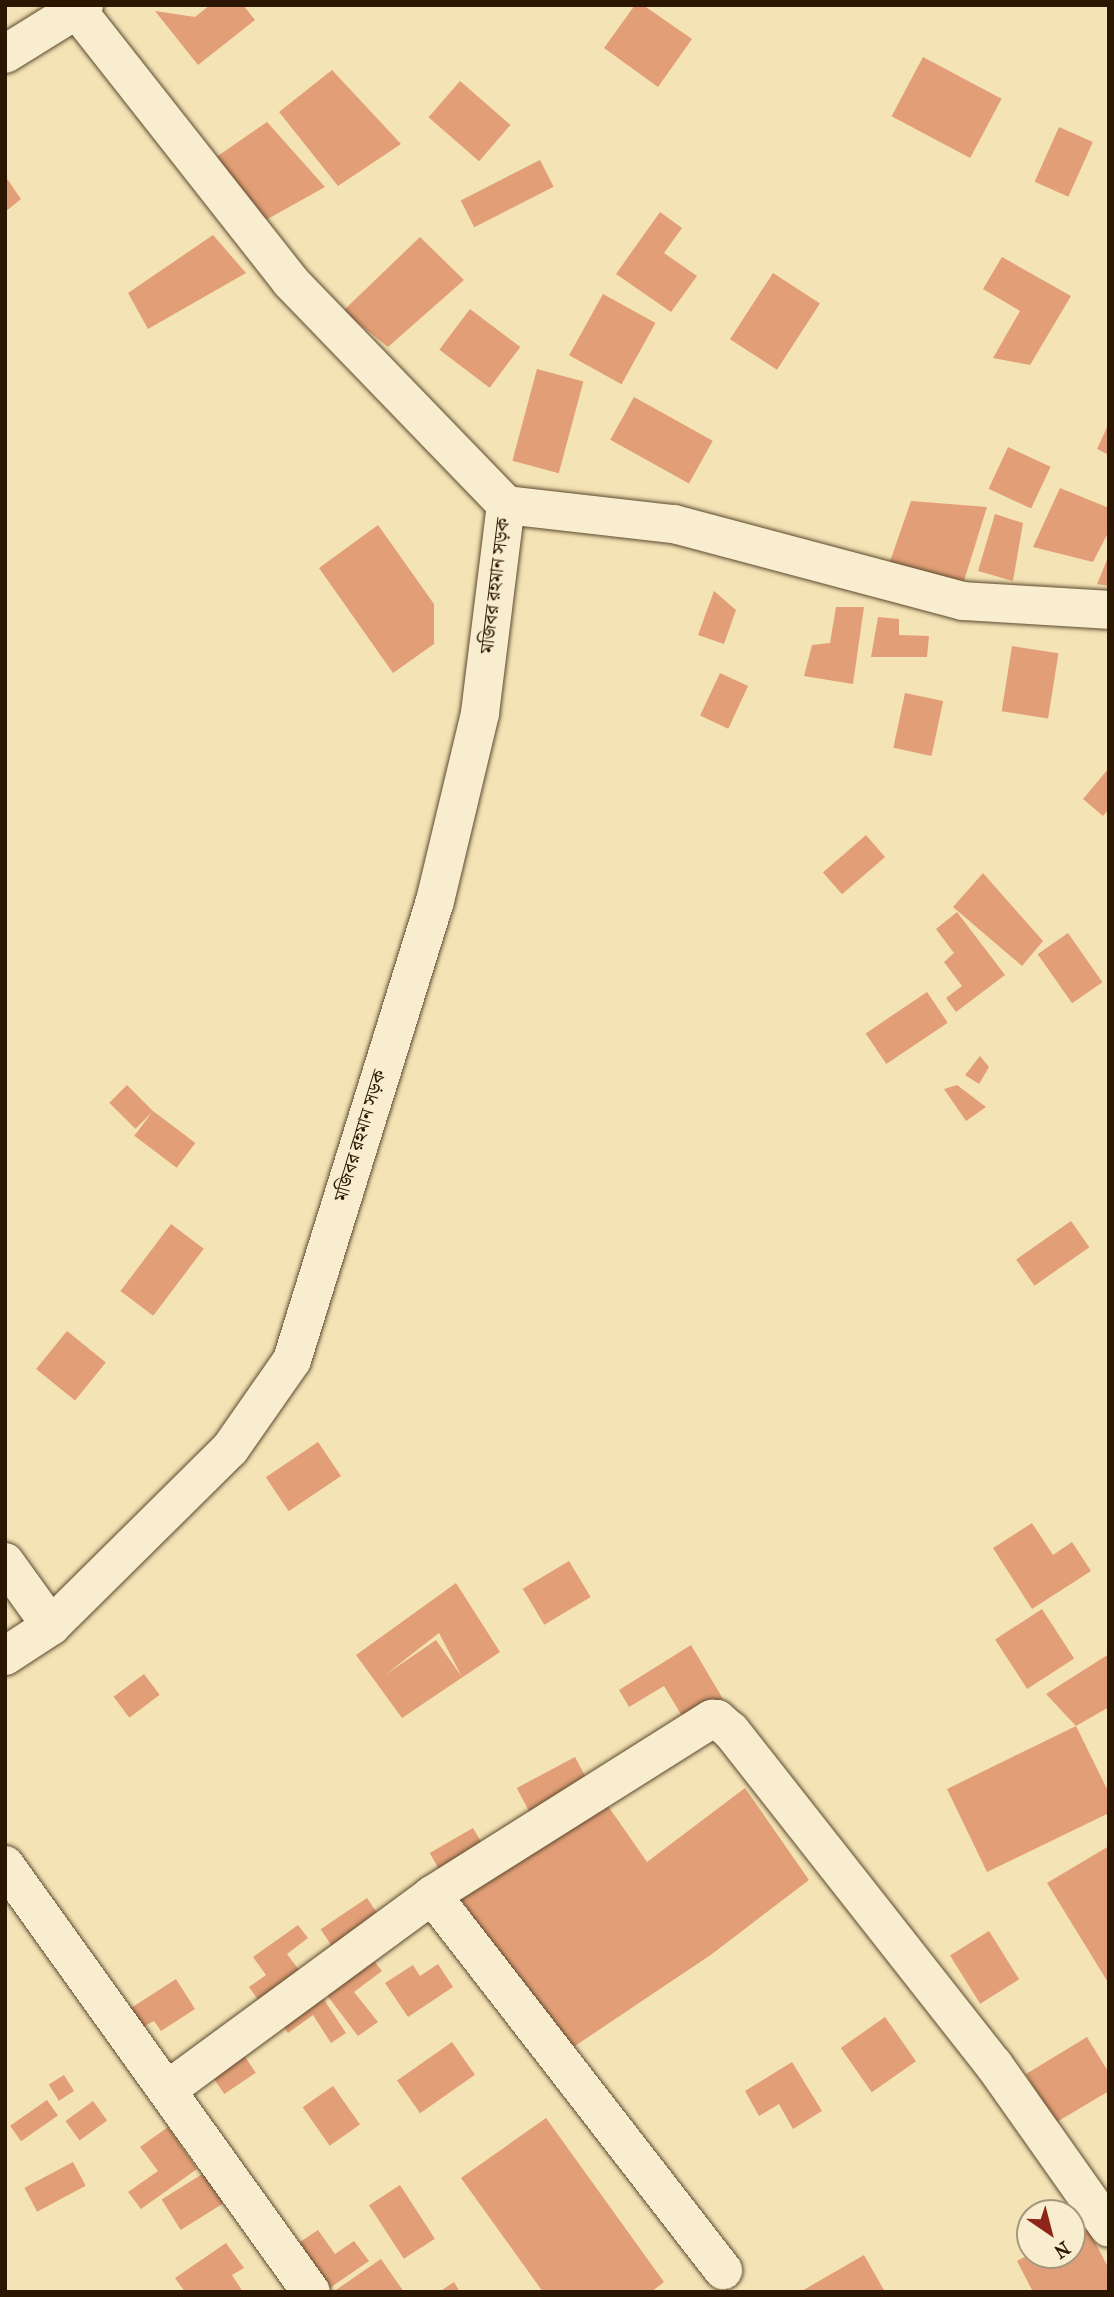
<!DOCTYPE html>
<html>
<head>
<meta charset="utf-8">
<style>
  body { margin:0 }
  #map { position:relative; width:1114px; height:2297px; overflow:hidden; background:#f4e3b5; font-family:"IM FELL French Canon","Noto Serif Bengali",serif }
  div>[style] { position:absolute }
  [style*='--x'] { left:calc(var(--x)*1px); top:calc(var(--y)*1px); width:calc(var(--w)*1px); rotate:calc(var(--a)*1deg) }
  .building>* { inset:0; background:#e29f77; transform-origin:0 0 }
  .roads { filter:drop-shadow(0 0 2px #5d492f) drop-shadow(0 0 2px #5d492f) }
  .minor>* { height:38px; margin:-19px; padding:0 19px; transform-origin:19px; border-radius:19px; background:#f8edcf }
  span { translate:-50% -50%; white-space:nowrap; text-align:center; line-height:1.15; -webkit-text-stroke:6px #f8edcf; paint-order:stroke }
  .street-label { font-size:19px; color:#2b1602 }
  .frame { position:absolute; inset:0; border:7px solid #2b1602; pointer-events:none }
  .north { position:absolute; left:1016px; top:2199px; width:70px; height:70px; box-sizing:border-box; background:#f8edcf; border:2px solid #a6977d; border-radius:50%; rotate:145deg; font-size:19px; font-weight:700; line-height:28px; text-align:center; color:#2b1602 }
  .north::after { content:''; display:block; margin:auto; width:24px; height:32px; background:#8f2418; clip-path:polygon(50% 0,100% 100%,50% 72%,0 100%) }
</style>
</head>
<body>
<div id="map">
  <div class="building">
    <i style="clip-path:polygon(210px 5px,243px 5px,255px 20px,198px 65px,155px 11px,195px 17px)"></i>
    <i style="clip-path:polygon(635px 5px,643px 5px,692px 39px,658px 87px,604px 48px)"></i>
    <i style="left:923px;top:57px;width:89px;height:67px;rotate:28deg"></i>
    <i style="clip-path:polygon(332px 70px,401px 144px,338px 186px,279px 112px)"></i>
    <i style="left:460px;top:81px;width:67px;height:48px;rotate:41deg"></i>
    <i style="clip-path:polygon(267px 122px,325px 187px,264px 221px,212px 160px)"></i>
    <i style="left:1059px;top:127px;width:37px;height:60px;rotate:24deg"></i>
    <i style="left:540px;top:160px;width:30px;height:89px;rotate:63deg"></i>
    <i style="clip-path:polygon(5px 176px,21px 199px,5px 212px)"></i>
    <i style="clip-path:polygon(660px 212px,682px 228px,664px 253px,697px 276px,671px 312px,616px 274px)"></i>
    <i style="clip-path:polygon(213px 235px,246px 273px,148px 329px,128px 293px)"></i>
    <i style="clip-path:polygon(420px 237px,464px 280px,388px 347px,343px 311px)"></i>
    <i style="clip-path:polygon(1002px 257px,1071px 296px,1030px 365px,993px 358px,1020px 311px,983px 289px)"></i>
    <i style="left:773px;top:273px;width:56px;height:79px;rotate:33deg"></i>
    <i style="left:603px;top:294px;width:60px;height:70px;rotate:29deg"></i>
    <i style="left:470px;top:309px;width:63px;height:51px;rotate:37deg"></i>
    <i style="left:537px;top:369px;width:48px;height:95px;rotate:15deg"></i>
    <i style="left:634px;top:397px;width:90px;height:49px;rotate:29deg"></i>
    <i style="clip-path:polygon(1109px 423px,1109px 455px,1097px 449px)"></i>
    <i style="left:1008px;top:447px;width:47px;height:46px;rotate:25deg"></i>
    <i style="clip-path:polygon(1060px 488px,1109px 508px,1109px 531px,1093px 562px,1033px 547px)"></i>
    <i style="clip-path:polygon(911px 501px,987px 507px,963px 584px,887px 570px)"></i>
    <i style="clip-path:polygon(995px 514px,1023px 523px,1013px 581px,978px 571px)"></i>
    <i style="clip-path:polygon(378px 525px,434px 604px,434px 644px,393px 673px,319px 568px)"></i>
    <i style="clip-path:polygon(1109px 555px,1109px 586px,1097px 584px)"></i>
    <i style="clip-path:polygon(714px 591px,736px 610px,724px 644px,698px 635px)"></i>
    <i style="clip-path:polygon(836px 607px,864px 607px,853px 684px,804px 676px,812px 645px,830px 643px)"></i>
    <i style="clip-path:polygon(878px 617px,899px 619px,899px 635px,929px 636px,927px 657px,871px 657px)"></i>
    <i style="left:1012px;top:646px;width:47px;height:66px;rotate:9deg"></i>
    <i style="left:720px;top:673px;width:31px;height:47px;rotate:25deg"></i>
    <i style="left:905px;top:693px;width:39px;height:56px;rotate:12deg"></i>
    <i style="clip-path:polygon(1109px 768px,1109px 809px,1103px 816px,1083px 799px)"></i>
    <i style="left:866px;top:835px;width:29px;height:57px;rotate:49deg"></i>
    <i style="clip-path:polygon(983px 873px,1043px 941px,1022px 966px,953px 907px)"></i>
    <i style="clip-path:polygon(957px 912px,1005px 975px,956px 1012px,946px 998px,962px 986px,944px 962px,954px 953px,936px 929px)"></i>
    <i style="left:1068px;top:933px;width:60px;height:37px;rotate:55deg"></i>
    <i style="left:927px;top:992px;width:37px;height:74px;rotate:56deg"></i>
    <i style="clip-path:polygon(980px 1056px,989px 1067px,979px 1084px,965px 1075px)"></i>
    <i style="left:127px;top:1085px;width:37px;height:25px;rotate:45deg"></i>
    <i style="clip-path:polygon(957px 1085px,986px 1107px,966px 1121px,944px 1089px)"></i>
    <i style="left:153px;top:1111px;width:53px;height:31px;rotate:37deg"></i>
    <i style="left:1071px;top:1221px;width:32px;height:67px;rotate:55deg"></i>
    <i style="left:171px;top:1224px;width:41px;height:84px;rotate:37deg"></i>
    <i style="left:67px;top:1331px;width:50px;height:49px;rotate:39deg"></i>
    <i style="left:318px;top:1442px;width:41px;height:63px;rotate:56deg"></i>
    <i style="clip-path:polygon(1032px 1523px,1053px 1555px,1072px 1542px,1091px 1571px,1032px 1609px,993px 1548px)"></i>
    <i style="left:569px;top:1561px;width:42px;height:54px;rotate:59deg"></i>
    <i style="clip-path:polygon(evenodd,456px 1583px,500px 1652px,402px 1718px,356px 1655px,456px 1583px,439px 1633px,462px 1677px,436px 1640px,385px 1675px,439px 1633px)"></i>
    <i style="left:1042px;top:1609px;width:59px;height:56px;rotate:57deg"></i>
    <i style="clip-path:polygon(691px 1645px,723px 1699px,685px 1721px,664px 1686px,629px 1707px,619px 1690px)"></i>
    <i style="clip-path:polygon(1109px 1654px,1109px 1707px,1076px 1726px,1046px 1694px)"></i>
    <i style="left:144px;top:1674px;width:26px;height:38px;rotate:53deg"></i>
    <i style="clip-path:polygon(1076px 1726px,1109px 1793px,1109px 1813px,987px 1872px,947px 1789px)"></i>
    <i style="left:575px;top:1757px;width:32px;height:66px;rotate:62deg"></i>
    <i style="clip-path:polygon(745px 1788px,809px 1880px,712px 1954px,563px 2054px,461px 1899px,608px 1806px,647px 1862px)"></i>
    <i style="left:473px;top:1828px;width:24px;height:50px;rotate:60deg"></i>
    <i style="clip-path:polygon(1109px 1846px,1109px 1984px,1047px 1883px)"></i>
    <i style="left:367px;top:1898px;width:25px;height:56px;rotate:56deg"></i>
    <i style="clip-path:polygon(298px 1925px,308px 1938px,287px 1954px,302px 1974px,261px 2004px,249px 1987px,266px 1975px,253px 1957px)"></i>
    <i style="left:989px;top:1931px;width:57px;height:46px;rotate:58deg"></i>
    <i style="clip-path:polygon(366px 1951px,382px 1971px,354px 1992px,378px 2022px,358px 2036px,320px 1986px)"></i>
    <i style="clip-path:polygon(438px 1964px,453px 1987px,408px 2017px,385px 1983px,413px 1965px,420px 1976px)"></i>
    <i style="clip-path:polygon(176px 1979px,195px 2009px,161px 2031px,154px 2021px,143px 2027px,131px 2008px)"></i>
    <i style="clip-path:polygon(317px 1989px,346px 2033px,331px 2043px,313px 2015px,288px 2033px,277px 2017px)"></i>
    <i style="left:885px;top:2017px;width:54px;height:54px;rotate:55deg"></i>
    <i style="clip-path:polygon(1087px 2037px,1109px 2073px,1109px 2091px,1055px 2123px,1026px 2074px)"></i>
    <i style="left:452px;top:2042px;width:40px;height:67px;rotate:55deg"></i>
    <i style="left:239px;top:2048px;width:30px;height:38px;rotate:56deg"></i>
    <i style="clip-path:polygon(792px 2062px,822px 2111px,793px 2129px,779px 2104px,759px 2116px,745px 2091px)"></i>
    <i style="left:64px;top:2075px;width:19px;height:18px;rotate:58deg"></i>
    <i style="left:333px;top:2086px;width:47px;height:37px;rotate:55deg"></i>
    <i style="left:47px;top:2100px;width:19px;height:45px;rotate:55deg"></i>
    <i style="left:93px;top:2101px;width:24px;height:34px;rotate:54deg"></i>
    <i style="clip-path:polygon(546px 2118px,664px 2282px,651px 2292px,543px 2292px,461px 2178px)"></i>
    <i style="clip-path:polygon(168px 2127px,197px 2169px,141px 2209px,128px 2192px,158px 2171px,140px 2147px)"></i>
    <i style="left:73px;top:2162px;width:27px;height:55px;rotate:62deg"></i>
    <i style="left:204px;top:2173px;width:36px;height:50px;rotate:58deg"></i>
    <i style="left:400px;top:2185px;width:64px;height:37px;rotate:57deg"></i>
    <i style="clip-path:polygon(1086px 2225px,1109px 2269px,1109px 2292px,1033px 2292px,1017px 2261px,1028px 2255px,1072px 2255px,1072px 2232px)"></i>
    <i style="clip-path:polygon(318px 2230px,335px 2254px,354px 2241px,369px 2261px,324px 2292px,291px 2248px)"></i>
    <i style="clip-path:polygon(226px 2243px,244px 2268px,232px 2275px,243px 2292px,185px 2292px,175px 2278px)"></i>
    <i style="clip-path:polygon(864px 2255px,885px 2292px,800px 2292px)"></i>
    <i style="clip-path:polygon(381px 2259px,404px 2292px,333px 2292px)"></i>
    <i style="clip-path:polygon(454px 2282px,460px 2292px,439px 2292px)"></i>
  </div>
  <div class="roads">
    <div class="minor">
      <i style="--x:77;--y:10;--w:345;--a:51.8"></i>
      <i style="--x:290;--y:281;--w:311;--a:46"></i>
      <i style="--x:506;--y:505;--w:169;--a:6.5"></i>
      <i style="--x:674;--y:524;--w:299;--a:14.9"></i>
      <i style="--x:963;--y:601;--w:146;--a:3.5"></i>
      <i style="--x:5;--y:54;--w:93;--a:-31.8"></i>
      <i style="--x:5;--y:1562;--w:79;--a:54.3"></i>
      <i style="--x:5;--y:1656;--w:55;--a:-33.1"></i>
      <i style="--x:51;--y:1626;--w:252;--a:-44.7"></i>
      <i style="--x:230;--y:1449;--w:108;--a:-55.1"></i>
      <i style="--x:292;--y:1360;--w:481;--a:-72.7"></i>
      <i style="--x:435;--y:901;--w:193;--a:-76.5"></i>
      <i style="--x:480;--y:713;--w:210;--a:-82.9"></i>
      <i style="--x:5;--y:1865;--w:525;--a:54.37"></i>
      <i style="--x:432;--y:1895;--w:475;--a:52.2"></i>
      <i style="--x:167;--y:2090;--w:329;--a:-36.3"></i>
      <i style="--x:432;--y:1895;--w:331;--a:-32.2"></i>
      <i style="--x:712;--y:1719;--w:5;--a:0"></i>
      <i style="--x:717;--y:1719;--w:18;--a:41"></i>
      <i style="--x:731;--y:1731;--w:425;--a:51.8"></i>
      <i style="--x:994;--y:2065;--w:199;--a:54.8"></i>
    </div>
  </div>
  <div class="street-label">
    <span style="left:496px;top:586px;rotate:-83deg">মজিবর রহমান সড়ক</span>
    <span style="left:361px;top:1136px;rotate:-73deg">মজিবর রহমান সড়ক</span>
  </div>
  <div class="frame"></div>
  <div class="north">N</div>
</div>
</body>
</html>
